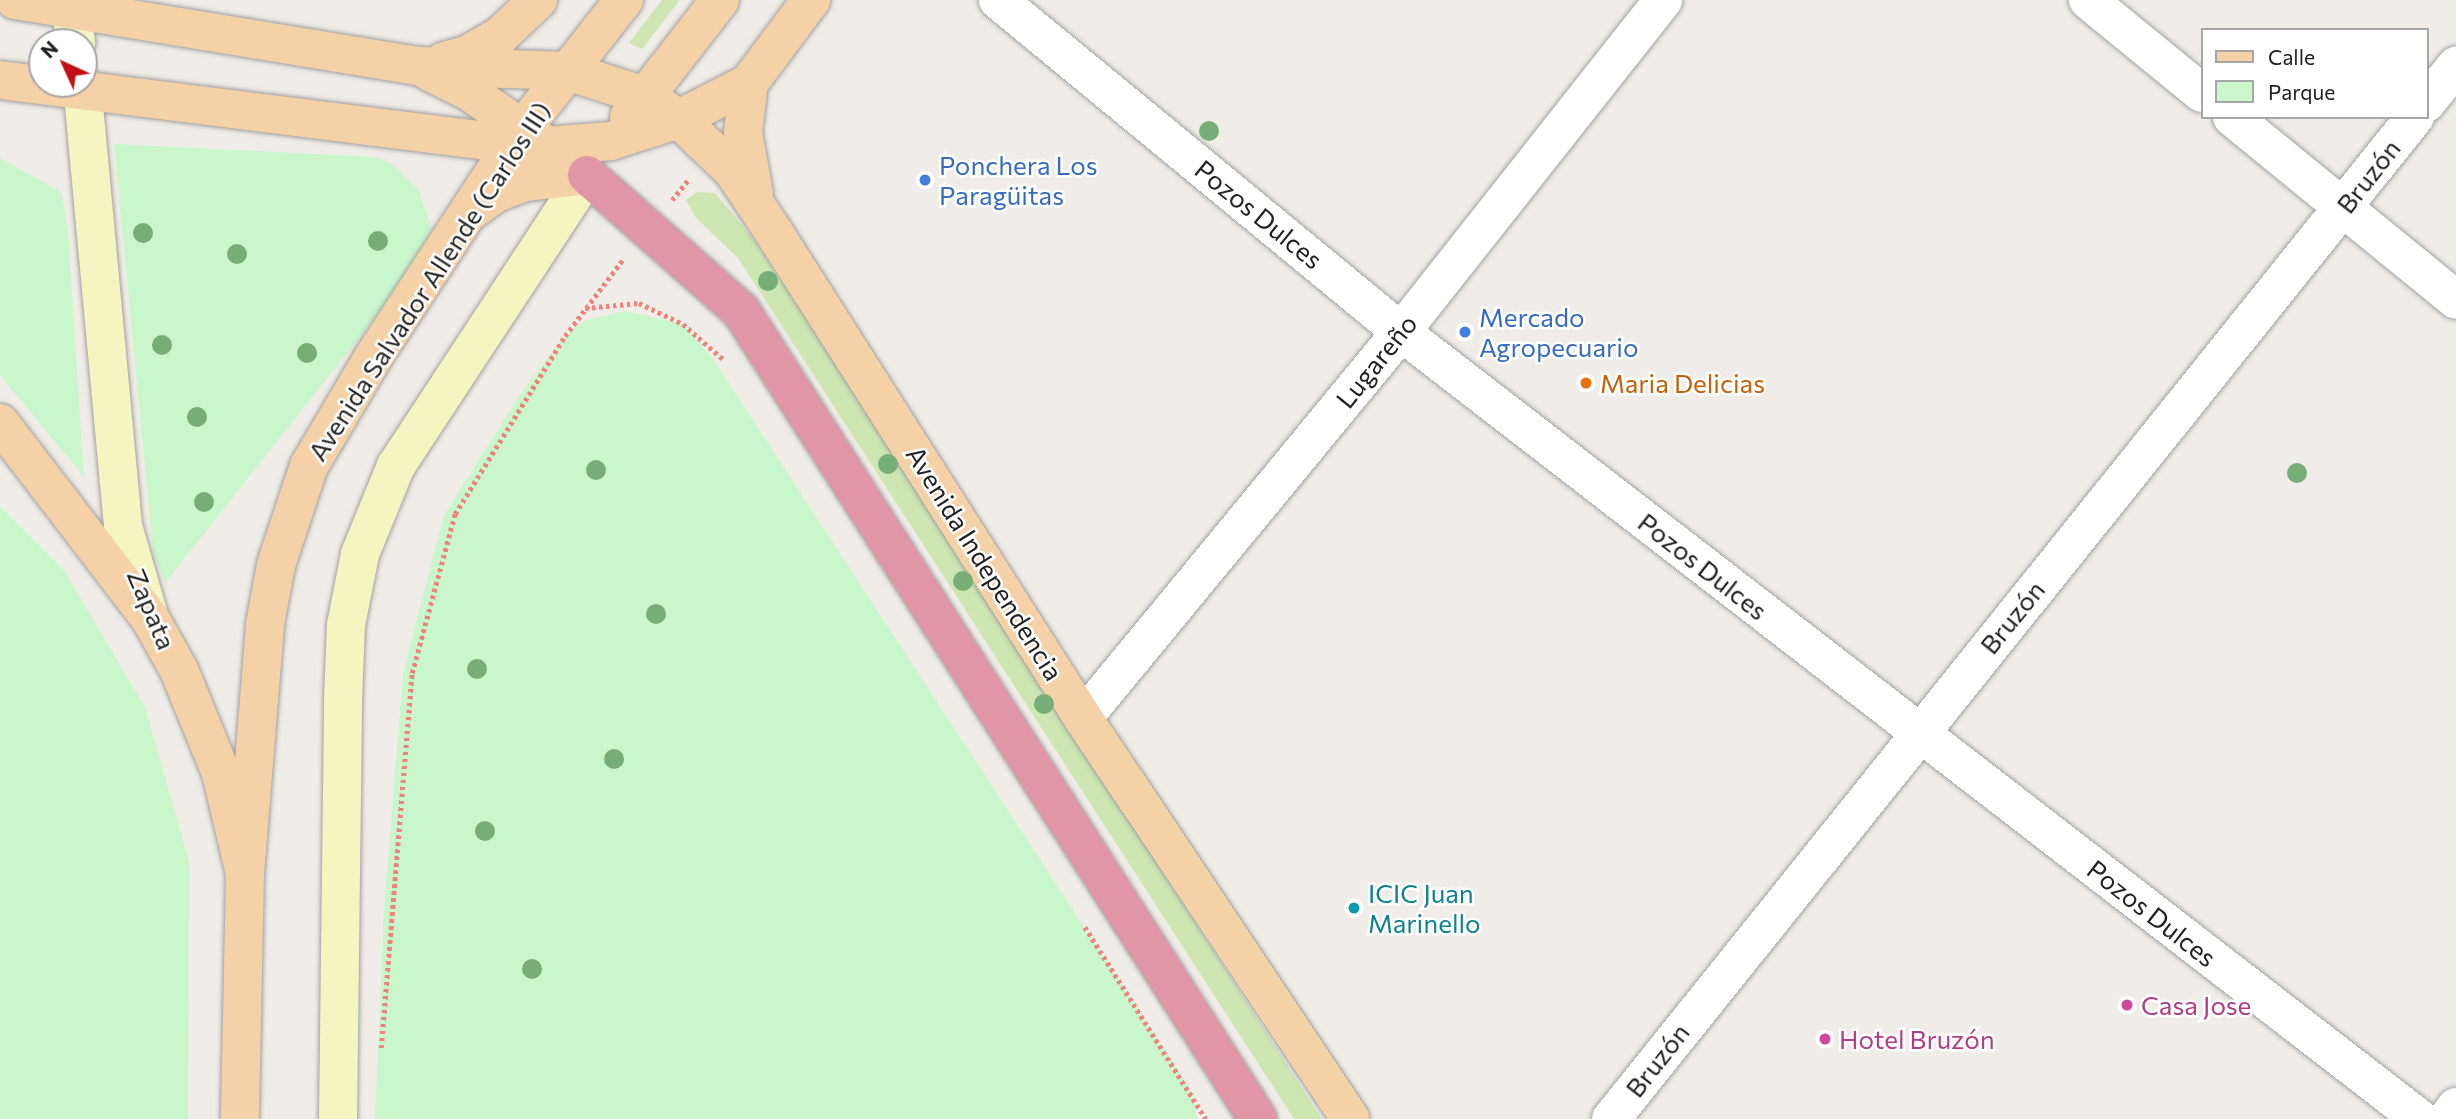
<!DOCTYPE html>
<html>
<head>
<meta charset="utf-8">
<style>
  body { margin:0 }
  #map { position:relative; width:2456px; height:1119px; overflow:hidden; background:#f0ede8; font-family:Commissioner,sans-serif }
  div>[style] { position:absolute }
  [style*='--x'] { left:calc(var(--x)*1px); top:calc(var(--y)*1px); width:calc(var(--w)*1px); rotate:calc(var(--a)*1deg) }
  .grass>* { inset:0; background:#cde6b2 }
  .park>* { inset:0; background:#c9f6cb }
  .path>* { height:4.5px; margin-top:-2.25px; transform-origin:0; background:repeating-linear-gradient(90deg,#f08279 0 3.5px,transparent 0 7px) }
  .roads { filter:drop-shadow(0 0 2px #a2a2a2) drop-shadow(0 0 2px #a2a2a2) }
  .street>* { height:38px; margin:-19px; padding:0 19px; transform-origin:19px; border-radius:19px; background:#fff }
  .secondary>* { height:38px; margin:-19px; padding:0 19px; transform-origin:19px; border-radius:19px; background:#f4f5c1 }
  .primary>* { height:38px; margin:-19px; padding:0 19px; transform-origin:19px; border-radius:19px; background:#f5d1a8 }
  .highway>* { height:38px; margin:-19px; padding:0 19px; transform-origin:19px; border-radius:19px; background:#e196a6 }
  .trees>* { width:20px; height:20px; margin:-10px; border-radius:50%; background:#77ad76 }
  .dots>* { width:19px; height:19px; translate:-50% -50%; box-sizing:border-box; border:4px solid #fff; border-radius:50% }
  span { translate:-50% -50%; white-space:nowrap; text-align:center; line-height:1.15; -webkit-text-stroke:5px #fff; paint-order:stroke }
  .shop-label { font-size:26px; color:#366cbe }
  .left { translate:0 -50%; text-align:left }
  .street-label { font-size:26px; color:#212121 }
  .food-label { font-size:26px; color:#c56008 }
  .culture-label { font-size:26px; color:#0d838f }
  .hotel-label { font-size:26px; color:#b23c85 }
  .legend { position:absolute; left:2201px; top:28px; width:228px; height:91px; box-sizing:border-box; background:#fff; border:2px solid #a6a6a6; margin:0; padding:9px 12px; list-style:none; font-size:21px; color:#212121 }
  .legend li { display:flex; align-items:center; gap:14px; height:35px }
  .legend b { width:35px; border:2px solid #a6a6a6 }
  .north { position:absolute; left:28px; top:28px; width:70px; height:70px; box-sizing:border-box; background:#fff; border:2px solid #a6a6a6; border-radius:50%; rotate:315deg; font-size:19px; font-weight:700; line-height:28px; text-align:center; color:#212121 }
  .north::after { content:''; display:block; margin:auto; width:24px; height:32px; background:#c20f15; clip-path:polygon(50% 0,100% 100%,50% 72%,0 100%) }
</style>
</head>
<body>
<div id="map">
  <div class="grass">
    <i style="clip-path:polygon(662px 0,680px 0,642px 49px,629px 43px)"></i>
    <i style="clip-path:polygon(697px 192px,715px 193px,757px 243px,1322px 1119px,1294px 1119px,738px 258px,695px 217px,686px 200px)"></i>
  </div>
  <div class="park">
    <i style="clip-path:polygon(114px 144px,376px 157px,393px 165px,419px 191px,431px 227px,427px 252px,165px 583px,153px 551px)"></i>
    <i style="clip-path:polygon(0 158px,61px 192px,68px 231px,84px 477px,0 375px)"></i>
    <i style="clip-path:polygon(625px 311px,683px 324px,713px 359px,1192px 1092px,1197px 1119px,375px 1119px,384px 909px,403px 673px,444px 515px,523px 390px,565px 336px,584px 321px)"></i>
    <i style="clip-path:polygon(0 506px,63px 569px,145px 707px,189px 861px,188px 1119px,0 1119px)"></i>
  </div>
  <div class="path">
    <i style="--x:672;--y:200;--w:27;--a:-51"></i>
    <i style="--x:585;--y:308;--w:54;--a:-5.3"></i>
    <i style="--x:639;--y:303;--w:49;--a:25.5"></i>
    <i style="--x:683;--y:324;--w:53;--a:41.2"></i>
    <i style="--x:1085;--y:927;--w:227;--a:57.8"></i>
    <i style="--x:381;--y:1048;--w:376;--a:-85.3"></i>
    <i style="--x:412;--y:673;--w:165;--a:-74.9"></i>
    <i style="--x:455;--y:514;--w:209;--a:-58.3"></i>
    <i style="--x:565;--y:336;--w:98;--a:-52.9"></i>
  </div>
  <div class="roads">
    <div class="street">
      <i style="--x:998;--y:0;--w:522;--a:39.48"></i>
      <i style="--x:1401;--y:332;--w:1288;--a:37.68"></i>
      <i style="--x:2088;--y:0;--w:147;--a:39.2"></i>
      <i style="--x:2426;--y:103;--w:48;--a:-51"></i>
      <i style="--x:2232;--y:117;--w:289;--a:39.2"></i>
      <i style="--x:1083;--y:718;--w:500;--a:-50.52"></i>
      <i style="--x:1401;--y:332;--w:423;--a:-51.7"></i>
      <i style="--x:1611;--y:1119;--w:1285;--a:-51.26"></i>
      <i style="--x:2447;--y:1119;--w:15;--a:-53"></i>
    </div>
    <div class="secondary">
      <i style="--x:69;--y:0;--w:43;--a:80.5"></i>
      <i style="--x:82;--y:84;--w:444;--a:84.7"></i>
      <i style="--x:123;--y:526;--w:90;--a:73.8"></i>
      <i style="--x:338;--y:1119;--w:419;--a:-89.3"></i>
      <i style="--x:343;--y:700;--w:75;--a:-87.7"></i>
      <i style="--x:346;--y:625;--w:72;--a:-78.8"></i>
      <i style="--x:360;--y:554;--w:95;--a:-67.8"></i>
      <i style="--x:396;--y:466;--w:348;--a:-56.7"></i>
    </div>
    <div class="primary">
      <i style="--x:15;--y:0;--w:408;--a:9.3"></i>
      <i style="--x:418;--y:66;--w:149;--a:1.9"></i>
      <i style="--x:567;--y:71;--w:82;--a:17.8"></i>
      <i style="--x:645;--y:96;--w:41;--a:34.1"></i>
      <i style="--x:679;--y:119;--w:75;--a:43.9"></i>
      <i style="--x:733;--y:171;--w:76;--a:56.3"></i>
      <i style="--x:775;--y:234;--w:574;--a:57.53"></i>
      <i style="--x:1083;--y:718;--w:482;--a:56.3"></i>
      <i style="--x:444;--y:61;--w:24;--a:-15"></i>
      <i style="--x:467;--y:55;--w:39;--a:-30"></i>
      <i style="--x:501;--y:35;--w:51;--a:-43.4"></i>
      <i style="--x:428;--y:71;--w:45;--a:26.6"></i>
      <i style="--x:468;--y:91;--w:91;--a:34.7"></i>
      <i style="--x:0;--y:80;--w:516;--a:7.13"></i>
      <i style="--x:512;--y:144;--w:35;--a:3"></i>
      <i style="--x:547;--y:146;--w:64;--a:-4.5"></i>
      <i style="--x:611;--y:141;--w:71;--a:-17.9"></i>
      <i style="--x:679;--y:119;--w:79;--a:-27.2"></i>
      <i style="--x:749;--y:83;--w:104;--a:-53.2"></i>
      <i style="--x:749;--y:83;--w:49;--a:97"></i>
      <i style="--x:743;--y:132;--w:63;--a:79.9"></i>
      <i style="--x:629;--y:117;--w:148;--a:-52.1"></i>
      <i style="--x:471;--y:211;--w:31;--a:-36"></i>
      <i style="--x:496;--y:193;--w:31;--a:-21"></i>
      <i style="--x:525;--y:182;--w:62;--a:-6.4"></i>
      <i style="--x:0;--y:423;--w:248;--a:52.5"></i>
      <i style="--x:151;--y:620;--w:57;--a:60.8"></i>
      <i style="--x:179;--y:670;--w:111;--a:67.8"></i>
      <i style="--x:221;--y:773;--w:104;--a:76.6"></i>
      <i style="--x:245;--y:874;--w:245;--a:91.2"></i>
      <i style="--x:245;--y:874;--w:251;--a:-85.4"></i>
      <i style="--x:265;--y:624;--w:60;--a:-79.4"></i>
      <i style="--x:276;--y:565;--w:104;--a:-71.6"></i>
      <i style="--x:309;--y:466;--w:128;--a:-59.4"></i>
      <i style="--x:374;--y:356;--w:272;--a:-56.8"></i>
      <i style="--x:523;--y:128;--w:163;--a:-51.7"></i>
    </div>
    <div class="highway">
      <i style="--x:587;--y:175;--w:205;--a:41.4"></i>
      <i style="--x:741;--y:311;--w:959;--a:57.39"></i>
    </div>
  </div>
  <div class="trees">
    <i style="left:1209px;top:131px"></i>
    <i style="left:143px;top:233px"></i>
    <i style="left:378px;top:241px"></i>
    <i style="left:237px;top:254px"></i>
    <i style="left:768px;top:281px"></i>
    <i style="left:162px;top:345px"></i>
    <i style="left:307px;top:353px"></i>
    <i style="left:197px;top:417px"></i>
    <i style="left:888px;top:464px"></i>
    <i style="left:596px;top:470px"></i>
    <i style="left:2297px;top:473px"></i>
    <i style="left:204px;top:502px"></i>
    <i style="left:963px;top:581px"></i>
    <i style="left:656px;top:614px"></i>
    <i style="left:477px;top:669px"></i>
    <i style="left:1044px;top:704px"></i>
    <i style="left:614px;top:759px"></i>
    <i style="left:485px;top:831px"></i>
    <i style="left:532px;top:969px"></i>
  </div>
  <div class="dots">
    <i style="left:925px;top:180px;background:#3f7fe0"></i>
    <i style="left:1465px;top:332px;background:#3f7fe0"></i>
    <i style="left:1586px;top:383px;background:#e8710a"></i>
    <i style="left:1354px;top:908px;background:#0f9aa8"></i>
    <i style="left:2127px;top:1005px;background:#d1479c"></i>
    <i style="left:1825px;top:1039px;background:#d1479c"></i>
  </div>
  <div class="shop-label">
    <span class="left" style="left:939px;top:180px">Ponchera Los<br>Paragüitas</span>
    <span class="left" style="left:1479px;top:332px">Mercado<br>Agropecuario</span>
  </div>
  <div class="street-label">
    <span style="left:2368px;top:176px;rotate:-52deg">Bruzón</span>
    <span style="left:1259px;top:214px;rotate:39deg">Pozos Dulces</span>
    <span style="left:429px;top:281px;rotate:-57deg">Avenida Salvador Allende (Carlos III)</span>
    <span style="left:1376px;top:361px;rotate:-51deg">Lugareño</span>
    <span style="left:985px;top:563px;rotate:58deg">Avenida Independencia</span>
    <span style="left:1703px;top:566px;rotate:38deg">Pozos Dulces</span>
    <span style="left:152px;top:609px;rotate:67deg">Zapata</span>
    <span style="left:2012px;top:617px;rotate:-51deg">Bruzón</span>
    <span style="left:2152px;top:913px;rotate:38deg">Pozos Dulces</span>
    <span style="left:1657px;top:1060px;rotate:-52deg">Bruzón</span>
  </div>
  <div class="food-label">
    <span class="left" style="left:1600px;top:383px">Maria Delicias</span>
  </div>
  <div class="culture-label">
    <span class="left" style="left:1368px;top:908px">ICIC Juan<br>Marinello</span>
  </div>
  <div class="hotel-label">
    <span class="left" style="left:2141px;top:1005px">Casa Jose</span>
    <span class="left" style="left:1839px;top:1039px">Hotel Bruzón</span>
  </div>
  <ul class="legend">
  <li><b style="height:9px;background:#f5d1a8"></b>Calle</li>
  <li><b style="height:19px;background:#c9f6cb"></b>Parque</li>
  </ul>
  <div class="north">N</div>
</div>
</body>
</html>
